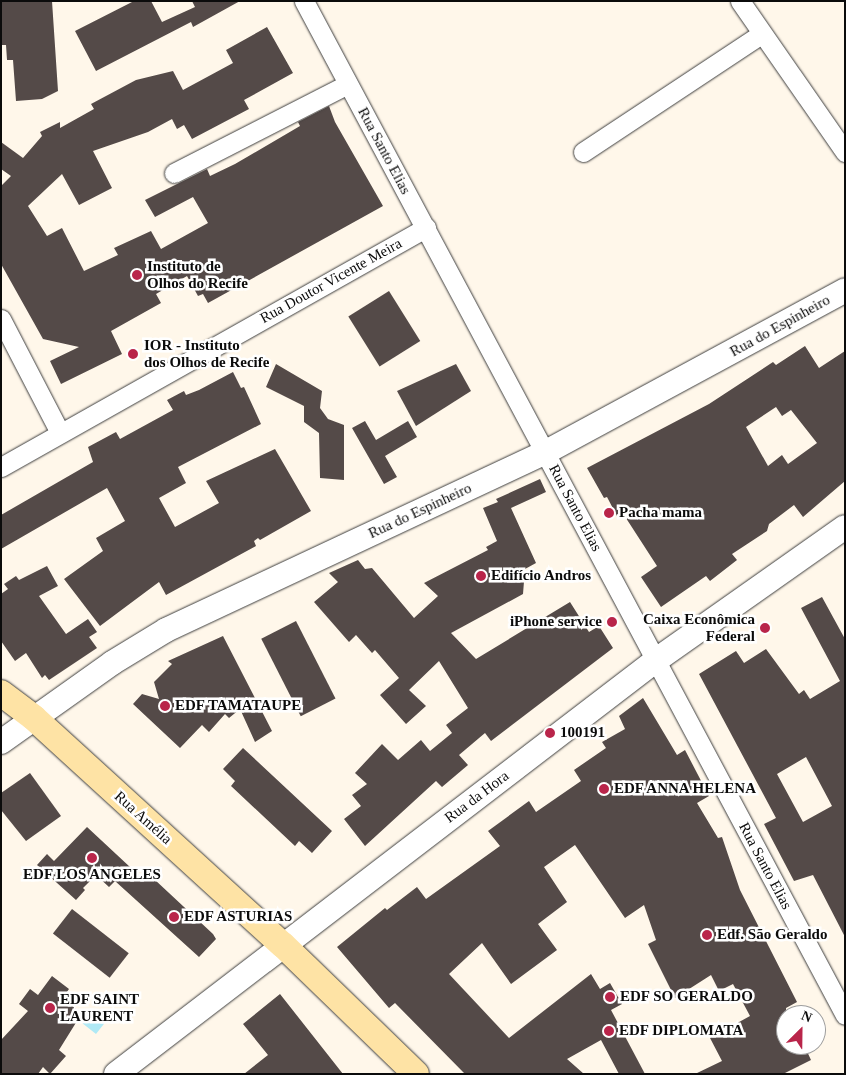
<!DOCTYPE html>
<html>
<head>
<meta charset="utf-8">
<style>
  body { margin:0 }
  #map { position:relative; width:846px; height:1075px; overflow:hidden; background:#fff7ea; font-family:Georgia,serif }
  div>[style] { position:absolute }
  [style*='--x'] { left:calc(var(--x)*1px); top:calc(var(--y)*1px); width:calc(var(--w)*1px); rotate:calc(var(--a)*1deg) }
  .water>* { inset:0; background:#afe9f5 }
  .building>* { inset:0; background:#544a48; transform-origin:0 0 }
  .roads { filter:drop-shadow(0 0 1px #3e3e3e) drop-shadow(0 0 1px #3e3e3e) }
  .minor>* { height:19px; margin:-9.5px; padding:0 9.5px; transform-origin:9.5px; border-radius:9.5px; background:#fff }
  .tertiary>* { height:24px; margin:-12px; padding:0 12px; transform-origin:12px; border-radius:12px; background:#fff }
  .secondary>* { height:26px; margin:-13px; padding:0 13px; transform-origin:13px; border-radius:13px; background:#fee3a5 }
  .dots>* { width:14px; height:14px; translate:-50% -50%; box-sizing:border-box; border:2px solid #fff; border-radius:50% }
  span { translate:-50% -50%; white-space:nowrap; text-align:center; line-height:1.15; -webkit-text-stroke:5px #fff; paint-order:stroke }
  .street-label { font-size:15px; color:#0b0b0b }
  .poi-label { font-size:15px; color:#0b0b0b; font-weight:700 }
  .left { translate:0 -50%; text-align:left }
  .right { translate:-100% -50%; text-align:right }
  .frame { position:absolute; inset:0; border:2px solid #0b0b0b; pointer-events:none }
  .north { position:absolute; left:776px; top:1005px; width:50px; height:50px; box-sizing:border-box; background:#fff; border:1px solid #9d9d9d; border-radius:50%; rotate:23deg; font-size:14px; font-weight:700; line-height:20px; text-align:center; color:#0b0b0b }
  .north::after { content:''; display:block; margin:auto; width:18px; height:22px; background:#b9254a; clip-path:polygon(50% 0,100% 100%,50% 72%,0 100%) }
</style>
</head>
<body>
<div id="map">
  <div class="water">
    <i style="clip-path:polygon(85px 1009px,94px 1016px,97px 1012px,107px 1020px,96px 1034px,77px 1019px)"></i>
  </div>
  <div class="building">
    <i style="clip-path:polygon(1px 1px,52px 1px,58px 91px,42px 99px,16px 101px,13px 60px,7px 60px,6px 45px,1px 45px)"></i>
    <i style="clip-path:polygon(134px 1px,151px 1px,162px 22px,195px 7px,192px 1px,240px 1px,193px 27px,191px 22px,96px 71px,75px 31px)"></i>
    <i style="clip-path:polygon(267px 27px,293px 73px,244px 100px,249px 109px,192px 139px,184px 125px,177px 129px,172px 119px,148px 132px,93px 151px,112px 188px,79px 205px,62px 174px,28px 206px,47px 236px,62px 228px,84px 271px,118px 255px,114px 248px,151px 231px,161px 249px,208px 223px,193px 197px,155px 217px,145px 200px,207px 169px,210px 176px,235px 164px,300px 126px,298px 122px,329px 106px,335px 122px,383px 206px,208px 303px,203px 294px,198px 296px,187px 276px,156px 294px,161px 303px,111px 331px,122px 354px,61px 384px,50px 361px,79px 347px,43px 339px,1px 264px,1px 186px,11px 176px,1px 169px,1px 142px,23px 158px,42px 136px,40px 132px,60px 122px,60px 128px,94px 109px,91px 104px,136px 80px,173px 71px,183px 90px,233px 63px,226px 50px)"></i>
    <i style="left:389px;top:291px;width:59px;height:48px;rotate:58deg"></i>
    <i style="clip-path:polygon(evenodd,805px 346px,819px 368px,845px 351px,845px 481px,803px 517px,794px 505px,769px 524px,767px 531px,732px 554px,737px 560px,710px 581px,706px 576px,661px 607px,641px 577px,657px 566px,624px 515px,618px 518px,607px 497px,604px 498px,587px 468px,709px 404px,773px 362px,776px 365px,805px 346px,776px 407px,782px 416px,791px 410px,817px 443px,788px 464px,782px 455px,768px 466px,746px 427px,776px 407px)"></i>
    <i style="clip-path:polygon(276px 364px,322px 391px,320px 408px,328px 419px,344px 425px,344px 480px,320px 478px,319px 433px,304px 422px,304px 406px,266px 387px)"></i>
    <i style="clip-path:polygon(456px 364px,471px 391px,416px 426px,397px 391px)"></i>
    <i style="clip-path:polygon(233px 372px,241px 388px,244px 387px,261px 424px,178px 467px,186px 483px,159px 498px,175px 527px,219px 503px,206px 481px,275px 449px,311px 511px,260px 540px,258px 538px,254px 541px,256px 546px,166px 595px,159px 582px,100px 626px,64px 579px,103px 551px,96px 538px,125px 521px,107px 488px,1px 549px,1px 515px,93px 462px,88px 447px,116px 432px,120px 439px,173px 410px,167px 400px,184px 391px,186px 395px,199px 390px)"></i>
    <i style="clip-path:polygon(365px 421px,376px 440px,408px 421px,417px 437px,385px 456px,397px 477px,384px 484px,352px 428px)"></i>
    <i style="clip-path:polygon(540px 479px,546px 492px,511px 508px,536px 563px,525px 569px,523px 594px,451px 633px,476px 659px,570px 602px,589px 632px,599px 626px,613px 648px,491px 741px,485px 733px,459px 755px,468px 765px,442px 787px,436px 781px,365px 846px,344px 819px,361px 806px,352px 795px,367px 784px,355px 773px,382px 744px,398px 760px,421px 740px,430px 751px,452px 733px,446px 725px,468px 708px,439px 661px,409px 690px,426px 706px,406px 724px,380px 695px,399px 678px,375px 650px,372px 653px,356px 635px,349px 642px,314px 602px,338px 582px,329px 573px,358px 560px,365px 569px,372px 568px,414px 618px,438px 596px,424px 583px,488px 550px,486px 547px,497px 541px,483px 508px,498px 502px,496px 499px)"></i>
    <i style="clip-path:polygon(47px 566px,58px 586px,39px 596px,66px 634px,88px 619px,97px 632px,89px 637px,97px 648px,49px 680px,45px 675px,42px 678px,26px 653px,15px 661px,1px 641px,1px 594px,8px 589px,4px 584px,16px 576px,19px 580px)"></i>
    <i style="clip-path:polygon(evenodd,822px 597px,845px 639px,845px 937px,813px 875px,794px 881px,764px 824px,776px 818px,699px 674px,736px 651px,744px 663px,766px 649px,799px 694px,804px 690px,810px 699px,840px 681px,801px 608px,822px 597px,806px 757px,832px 806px,803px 822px,777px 774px,806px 757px)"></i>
    <i style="left:296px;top:621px;width:87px;height:39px;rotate:63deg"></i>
    <i style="clip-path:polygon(223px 636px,272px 731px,255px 742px,240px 709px,229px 718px,225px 714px,209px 732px,202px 725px,180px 748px,133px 704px,142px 694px,159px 699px,154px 682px,172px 664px,168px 661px)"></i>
    <i style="clip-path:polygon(643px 698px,677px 755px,685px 750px,709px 796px,697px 803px,718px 838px,722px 837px,740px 890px,797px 1002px,786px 1008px,786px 1045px,804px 1045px,811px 1060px,783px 1074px,695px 1074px,722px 1061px,710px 1038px,750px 1016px,733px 984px,719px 991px,711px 975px,675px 998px,648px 944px,656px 940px,644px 905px,625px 918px,575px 845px,544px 867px,567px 902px,538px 924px,557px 950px,511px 984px,482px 943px,449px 974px,509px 1038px,591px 974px,600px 989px,610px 983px,622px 1004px,611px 1010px,645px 1074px,619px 1074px,601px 1040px,567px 1059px,584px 1074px,465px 1074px,395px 1003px,389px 1008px,337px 947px,385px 908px,387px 910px,417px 887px,426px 899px,500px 846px,488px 831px,529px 801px,536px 812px,581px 781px,574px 770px,606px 748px,602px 742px,625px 729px,619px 716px)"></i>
    <i style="clip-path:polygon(243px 748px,332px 831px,312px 853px,299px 841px,295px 846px,231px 786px,235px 781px,223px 769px)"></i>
    <i style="clip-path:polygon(30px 773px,61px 816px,26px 841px,1px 810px,1px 793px)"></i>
    <i style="clip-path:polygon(87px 827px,145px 881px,148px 877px,154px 879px,213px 934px,216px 939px,199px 957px,115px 881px,109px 887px,96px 875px,83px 888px,85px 890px,76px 900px,37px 865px,47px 854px,54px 861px)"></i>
    <i style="left:72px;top:909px;width:72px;height:31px;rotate:38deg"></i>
    <i style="clip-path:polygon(52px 976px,69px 989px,62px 999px,82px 1013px,59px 1050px,66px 1056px,50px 1074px,43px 1067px,38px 1074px,1px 1074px,1px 1040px,28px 1011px,19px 1004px,30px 989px,38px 995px)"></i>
    <i style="clip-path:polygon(280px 994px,343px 1074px,244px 1074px,268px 1055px,243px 1024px)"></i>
  </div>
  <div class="roads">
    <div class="minor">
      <i style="--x:304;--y:1;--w:1149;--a:61.92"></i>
      <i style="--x:740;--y:1;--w:184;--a:55.2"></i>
      <i style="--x:583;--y:152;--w:214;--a:-33.5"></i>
      <i style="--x:174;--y:173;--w:195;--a:-27.1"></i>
      <i style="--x:1;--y:319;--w:128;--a:62.6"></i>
      <i style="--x:1;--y:467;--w:488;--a:-29.4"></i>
    </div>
    <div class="tertiary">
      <i style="--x:1;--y:742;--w:136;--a:-35.4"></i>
      <i style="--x:112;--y:663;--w:63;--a:-31.4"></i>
      <i style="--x:166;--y:630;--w:420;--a:-25.1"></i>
      <i style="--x:546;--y:452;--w:340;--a:-28.4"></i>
      <i style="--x:116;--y:1074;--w:679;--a:-37.46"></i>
      <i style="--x:655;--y:661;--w:232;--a:-35.2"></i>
    </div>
    <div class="secondary">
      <i style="--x:1;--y:693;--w:41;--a:37.1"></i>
      <i style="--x:34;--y:718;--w:337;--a:42.4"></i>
      <i style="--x:283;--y:945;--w:185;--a:44.1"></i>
    </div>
  </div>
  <div class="dots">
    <i style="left:137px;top:275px;background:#b9254a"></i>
    <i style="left:133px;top:354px;background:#b9254a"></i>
    <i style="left:609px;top:513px;background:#b9254a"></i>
    <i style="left:481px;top:576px;background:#b9254a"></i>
    <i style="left:612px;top:622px;background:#b9254a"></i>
    <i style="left:765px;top:628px;background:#b9254a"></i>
    <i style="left:165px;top:706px;background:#b9254a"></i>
    <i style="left:550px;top:733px;background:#b9254a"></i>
    <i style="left:604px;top:789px;background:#b9254a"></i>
    <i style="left:92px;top:858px;background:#b9254a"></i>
    <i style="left:174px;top:917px;background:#b9254a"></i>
    <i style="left:707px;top:935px;background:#b9254a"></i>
    <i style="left:610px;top:997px;background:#b9254a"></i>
    <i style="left:50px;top:1008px;background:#b9254a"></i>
    <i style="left:609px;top:1031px;background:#b9254a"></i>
  </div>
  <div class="street-label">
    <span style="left:384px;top:151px;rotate:62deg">Rua Santo Elias</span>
    <span style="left:331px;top:281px;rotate:-29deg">Rua Doutor Vicente Meira</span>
    <span style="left:780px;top:326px;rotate:-29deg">Rua do Espinheiro</span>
    <span style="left:575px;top:508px;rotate:62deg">Rua Santo Elias</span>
    <span style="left:420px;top:511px;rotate:-25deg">Rua do Espinheiro</span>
    <span style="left:477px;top:797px;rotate:-37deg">Rua da Hora</span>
    <span style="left:143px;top:818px;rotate:42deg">Rua Amélia</span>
    <span style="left:765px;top:866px;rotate:62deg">Rua Santo Elias</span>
  </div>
  <div class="poi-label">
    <span class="left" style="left:147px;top:275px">Instituto de<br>Olhos do Recife</span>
    <span class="left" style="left:144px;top:354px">IOR - Instituto<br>dos Olhos de Recife</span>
    <span class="left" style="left:619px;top:513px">Pacha mama</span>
    <span class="left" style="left:491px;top:576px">Edifício Andros</span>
    <span class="right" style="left:755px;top:628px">Caixa Econômica<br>Federal</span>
    <span class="right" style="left:602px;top:622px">iPhone service</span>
    <span class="left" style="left:175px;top:706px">EDF TAMATAUPE</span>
    <span class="left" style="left:560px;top:733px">100191</span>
    <span class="left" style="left:614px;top:789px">EDF ANNA HELENA</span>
    <span style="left:92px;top:875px">EDF LOS ANGELES</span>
    <span class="left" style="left:184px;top:917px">EDF ASTURIAS</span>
    <span class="left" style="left:717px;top:935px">Edf. São Geraldo</span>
    <span class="left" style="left:620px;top:997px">EDF SO GERALDO</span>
    <span class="left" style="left:60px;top:1008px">EDF SAINT<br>LAURENT</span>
    <span class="left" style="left:619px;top:1031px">EDF DIPLOMATA</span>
  </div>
  <div class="frame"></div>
  <div class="north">N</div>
</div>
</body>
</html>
